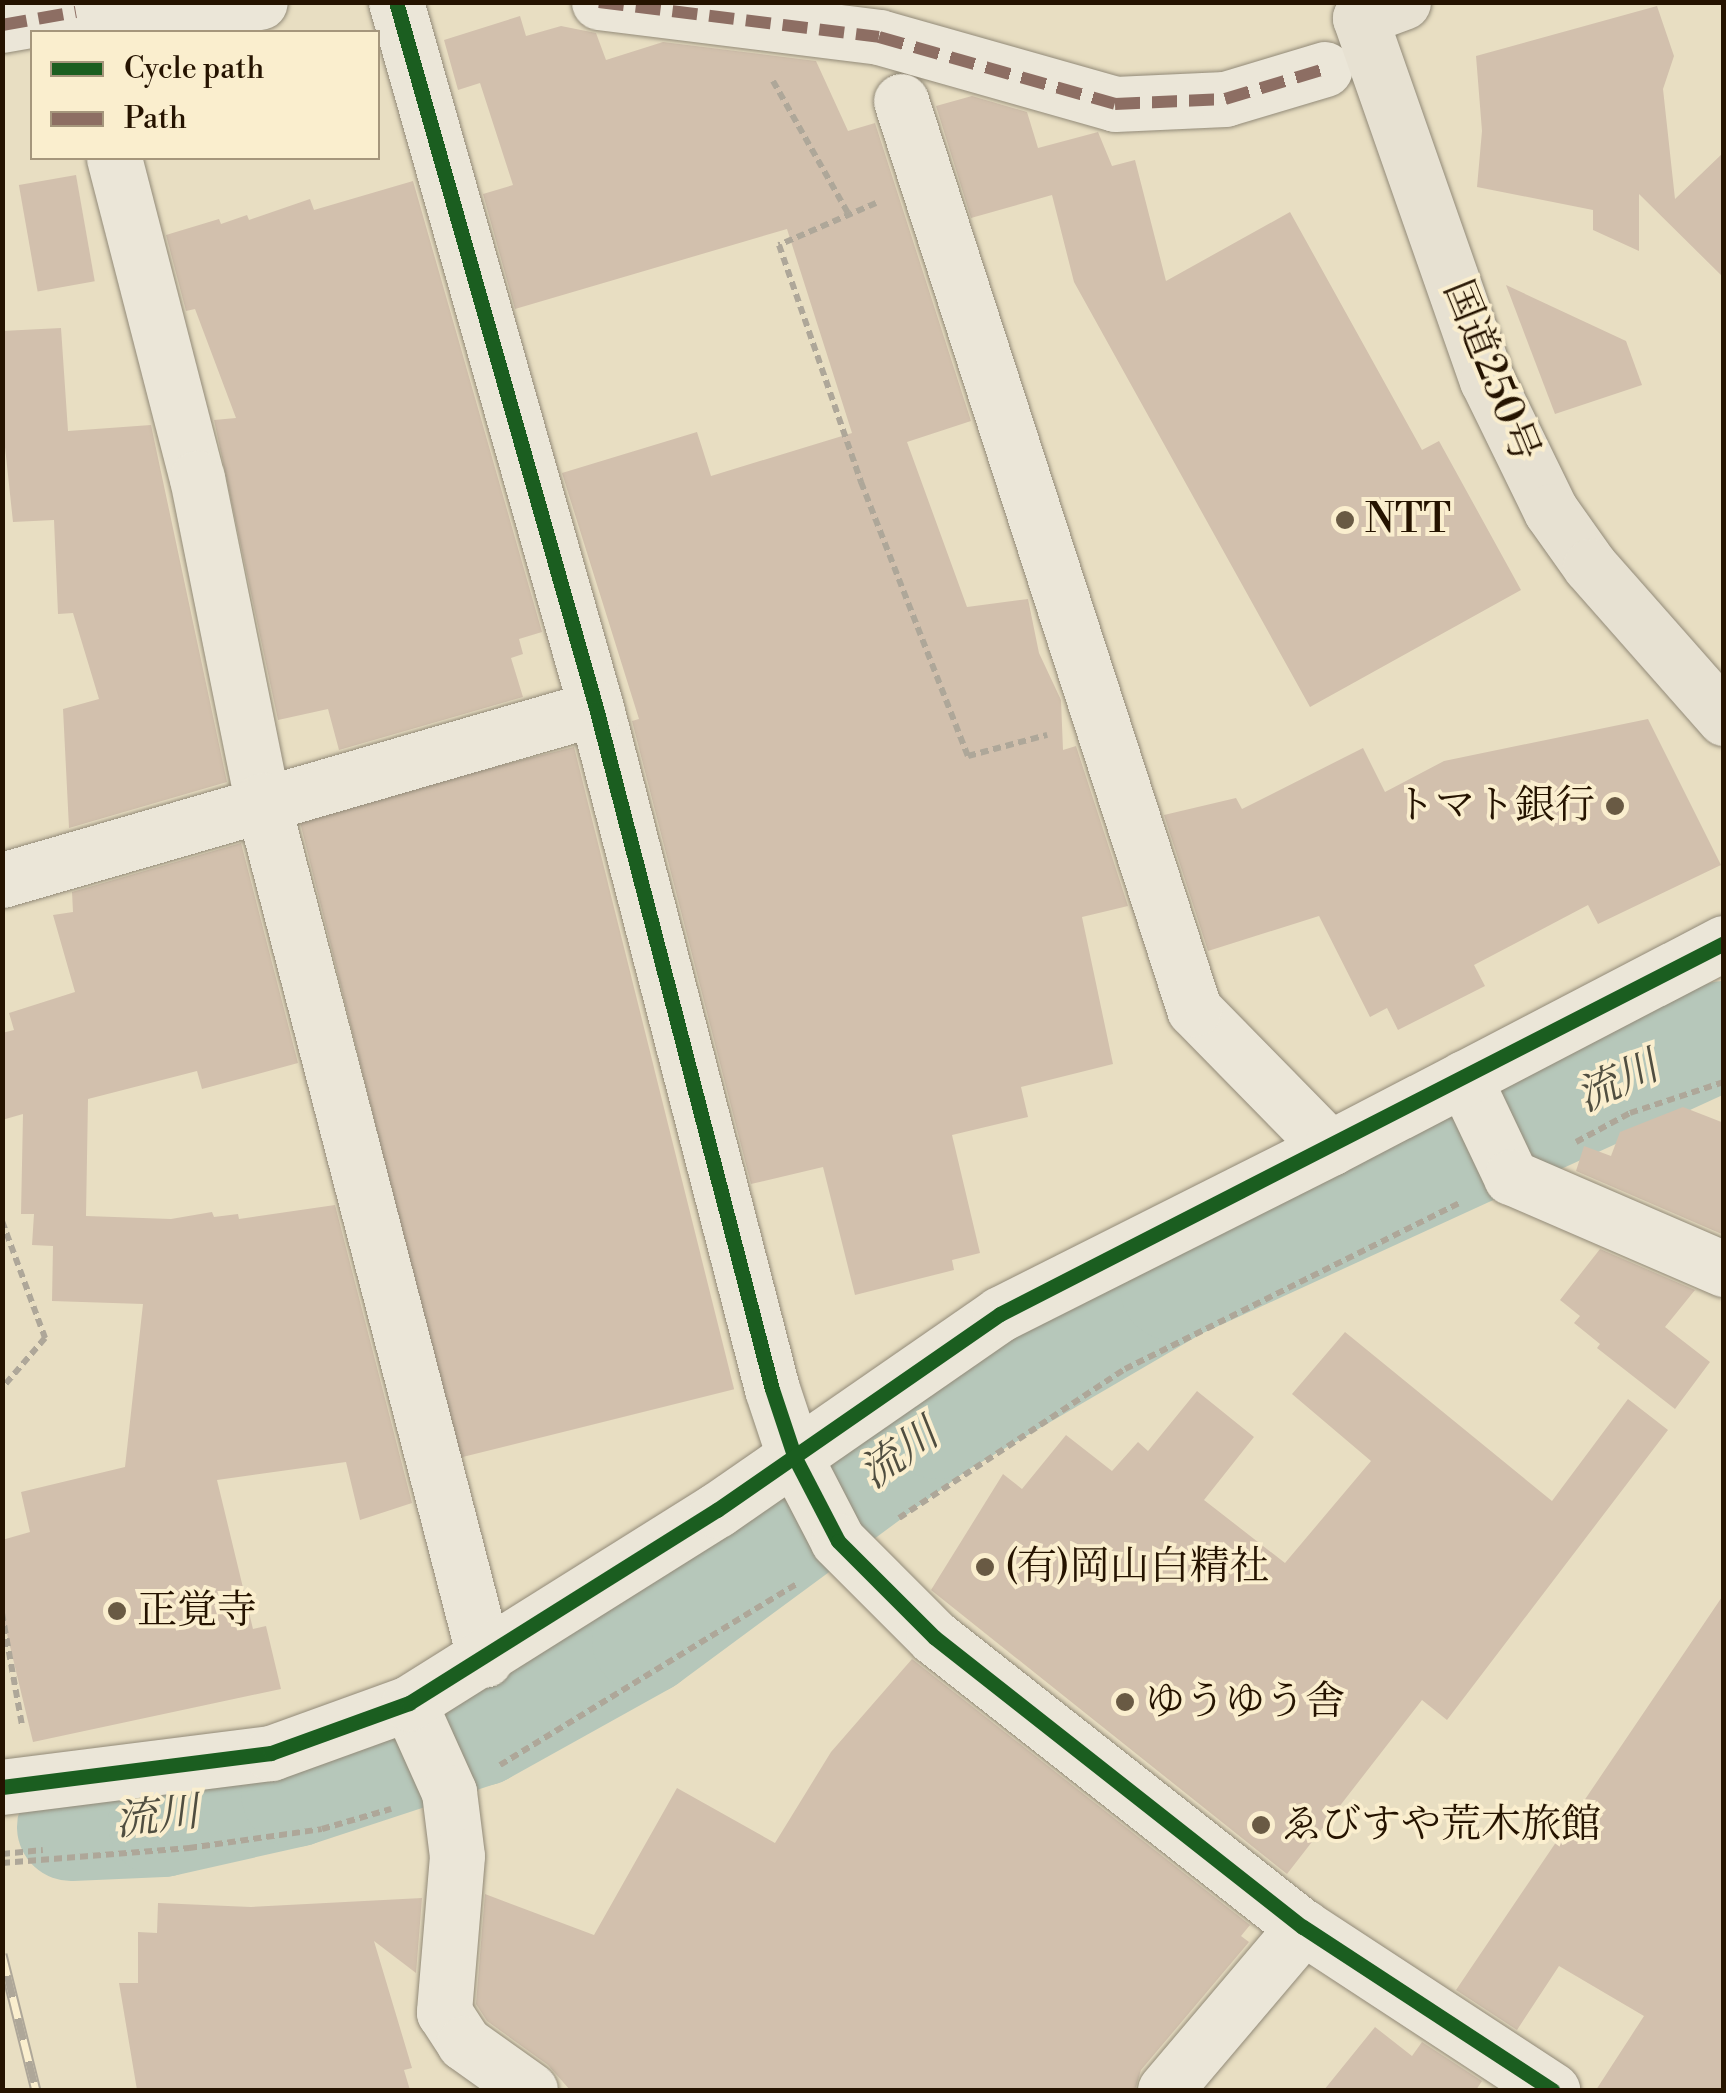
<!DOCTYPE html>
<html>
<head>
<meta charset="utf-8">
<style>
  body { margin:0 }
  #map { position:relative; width:1726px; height:2093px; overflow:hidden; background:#e8dec2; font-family:"Libre Bodoni","Noto Serif JP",serif }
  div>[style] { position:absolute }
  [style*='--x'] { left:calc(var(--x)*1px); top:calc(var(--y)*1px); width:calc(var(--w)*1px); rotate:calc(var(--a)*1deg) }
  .river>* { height:108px; margin:-54px; padding:0 54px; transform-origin:54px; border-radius:54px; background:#b6c7ba }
  .building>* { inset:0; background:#d2c0ad; transform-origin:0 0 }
  .path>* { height:6px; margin-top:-3px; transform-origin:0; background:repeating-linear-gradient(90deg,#aea799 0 8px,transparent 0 13px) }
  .roads { filter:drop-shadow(0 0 2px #928a78) drop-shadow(0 0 2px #928a78) }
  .pedestrian>* { height:55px; margin:-27.5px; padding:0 27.5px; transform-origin:27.5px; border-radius:27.5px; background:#ebe6d8 }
  .minor>* { height:55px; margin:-27.5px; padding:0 27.5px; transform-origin:27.5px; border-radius:27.5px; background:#ebe6d8 }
  .tertiary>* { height:55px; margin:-27.5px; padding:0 27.5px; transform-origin:27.5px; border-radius:27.5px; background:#ebe6d8 }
  .trunk>* { height:55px; margin:-27.5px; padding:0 27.5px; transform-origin:27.5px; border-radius:27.5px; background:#e7e1d2 }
  .rail>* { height:11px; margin-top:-5.5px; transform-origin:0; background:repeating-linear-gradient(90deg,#faeece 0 22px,#aea799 0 44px); box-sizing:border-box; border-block:2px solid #aea799 }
  .quiet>* { height:12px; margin-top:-6px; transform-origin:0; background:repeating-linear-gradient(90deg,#8d6e63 0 25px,transparent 0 37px) }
  .cycleway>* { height:15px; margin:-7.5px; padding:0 7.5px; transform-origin:7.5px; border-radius:7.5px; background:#1b5e20 }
  .dots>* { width:28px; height:28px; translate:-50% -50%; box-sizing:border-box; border:5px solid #faeece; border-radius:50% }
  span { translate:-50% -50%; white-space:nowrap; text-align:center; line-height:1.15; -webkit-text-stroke:8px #faeece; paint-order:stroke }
  .street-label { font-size:40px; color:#251300 }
  .poi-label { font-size:40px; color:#251300 }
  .left { translate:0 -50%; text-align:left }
  .right { translate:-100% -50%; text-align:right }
  .water-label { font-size:42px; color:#504e40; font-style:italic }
  .frame { position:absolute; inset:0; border:5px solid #251300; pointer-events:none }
  .legend { position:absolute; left:30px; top:30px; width:350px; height:130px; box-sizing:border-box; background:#faeece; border:2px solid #a5967c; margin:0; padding:12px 18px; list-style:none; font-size:30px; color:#251300 }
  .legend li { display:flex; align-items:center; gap:20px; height:50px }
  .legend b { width:50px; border:2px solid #a5967c }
</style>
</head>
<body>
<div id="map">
  <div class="river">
    <i style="--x:71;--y:1827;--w:91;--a:-2.5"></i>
    <i style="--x:162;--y:1823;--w:136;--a:-12.7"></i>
    <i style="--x:295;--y:1793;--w:196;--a:-18.2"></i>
    <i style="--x:481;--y:1732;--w:189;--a:-29.1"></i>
    <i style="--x:646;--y:1640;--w:363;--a:-36.4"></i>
    <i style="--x:938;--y:1425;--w:273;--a:-30.3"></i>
    <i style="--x:1174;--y:1287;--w:605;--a:-24.62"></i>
  </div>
  <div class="building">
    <i style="clip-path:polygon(1657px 6px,1674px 56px,1663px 89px,1675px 199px,1724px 152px,1724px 278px,1639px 194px,1639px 251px,1593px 230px,1593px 210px,1477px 187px,1482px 131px,1476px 56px)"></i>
    <i style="clip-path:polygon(520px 16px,526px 36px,561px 26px,596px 33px,606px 60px,663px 42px,816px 61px,848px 131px,875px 123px,971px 421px,907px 442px,967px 607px,1028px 599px,1039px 653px,1061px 700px,1063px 750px,1076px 746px,1128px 906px,1082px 917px,1113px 1064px,1021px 1087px,1028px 1117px,952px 1135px,980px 1253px,952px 1260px,954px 1270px,855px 1295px,823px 1167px,751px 1184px,632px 721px,639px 719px,562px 473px,697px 432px,711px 476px,852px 433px,787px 229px,515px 309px,483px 194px,513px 185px,480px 83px,458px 90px,444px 40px)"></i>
    <i style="clip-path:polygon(972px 96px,1027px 112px,1038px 148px,1098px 132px,1112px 166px,1135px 160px,1166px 281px,1290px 212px,1422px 450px,1439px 441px,1521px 590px,1310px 707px,1074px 282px,1052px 195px,971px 218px,936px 106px)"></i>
    <i style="left:76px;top:175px;width:108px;height:58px;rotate:80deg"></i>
    <i style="clip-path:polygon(413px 181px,542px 632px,519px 639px,523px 654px,511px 658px,523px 697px,339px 750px,328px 709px,278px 720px,214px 420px,236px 418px,195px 309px,186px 311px,166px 235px,219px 219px,221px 224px,247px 215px,249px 220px,310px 199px,314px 210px)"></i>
    <i style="clip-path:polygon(1506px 285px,1626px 341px,1642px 385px,1555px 414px)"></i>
    <i style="clip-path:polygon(61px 328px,68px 431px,151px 425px,227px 782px,69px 828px,63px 709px,99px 699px,73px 613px,58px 614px,54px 520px,13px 522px,2px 419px,2px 331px)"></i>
    <i style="clip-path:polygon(1648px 719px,1721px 865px,1598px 924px,1588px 905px,1474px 965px,1485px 986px,1398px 1030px,1387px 1008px,1370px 1017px,1319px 916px,1208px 951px,1164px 815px,1236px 798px,1242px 809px,1363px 748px,1385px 792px,1444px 761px)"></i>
    <i style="left:574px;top:747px;width:662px;height:284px;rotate:76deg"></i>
    <i style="clip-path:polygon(241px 843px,298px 1063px,202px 1089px,197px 1071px,88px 1099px,86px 1216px,171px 1219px,212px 1212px,214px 1217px,238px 1214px,239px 1219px,335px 1205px,412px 1503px,360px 1520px,346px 1462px,217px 1480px,253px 1629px,266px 1626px,281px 1689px,33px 1742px,2px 1613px,2px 1540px,30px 1532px,21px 1492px,125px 1467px,143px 1304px,52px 1301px,53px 1246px,32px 1245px,34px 1214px,21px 1214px,23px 1114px,2px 1120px,2px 1033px,14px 1030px,9px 1013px,75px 992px,53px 915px,73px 912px,72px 892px)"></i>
    <i style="clip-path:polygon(1683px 1107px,1724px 1123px,1724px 1235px,1576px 1171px,1584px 1146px,1611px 1156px,1620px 1132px)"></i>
    <i style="clip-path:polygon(1600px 1249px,1695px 1290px,1665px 1327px,1710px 1362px,1675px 1409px,1597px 1348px,1600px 1344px,1574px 1323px,1580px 1316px,1560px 1300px)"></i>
    <i style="clip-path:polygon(1345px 1332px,1552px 1501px,1628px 1399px,1668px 1430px,1447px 1720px,1422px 1700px,1287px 1874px,931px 1590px,1003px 1474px,1022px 1489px,1066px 1435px,1112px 1471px,1138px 1442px,1148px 1451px,1197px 1391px,1254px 1437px,1204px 1500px,1285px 1563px,1371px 1461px,1292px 1394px)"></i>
    <i style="clip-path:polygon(1724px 1594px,1724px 2090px,1596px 2090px,1644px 2016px,1559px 1966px,1517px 2030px,1456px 1990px)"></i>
    <i style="clip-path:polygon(912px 1659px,1250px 1925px,1241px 1936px,1249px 1942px,1141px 2070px,1135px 2090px,570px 2090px,548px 2065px,487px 2021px,476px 2004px,485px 1894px,594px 1935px,677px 1788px,775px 1843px,831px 1752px)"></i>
    <i style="clip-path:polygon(422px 1898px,416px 1973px,374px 1941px,412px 2068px,404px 2070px,410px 2090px,137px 2090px,119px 1983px,138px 1983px,138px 1932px,157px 1933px,158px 1903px,251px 1907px)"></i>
    <i style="clip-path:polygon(1375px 2027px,1412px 2056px,1422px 2042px,1482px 2081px,1476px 2090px,1324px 2090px)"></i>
  </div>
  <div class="path">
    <i style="--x:773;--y:81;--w:154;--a:60.4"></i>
    <i style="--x:876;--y:203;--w:106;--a:156.6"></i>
    <i style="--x:779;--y:245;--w:251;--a:70.9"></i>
    <i style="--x:861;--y:482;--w:294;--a:68.7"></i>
    <i style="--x:968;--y:756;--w:82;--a:-14.9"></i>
    <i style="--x:1576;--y:1142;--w:61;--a:-28.2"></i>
    <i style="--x:1630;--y:1113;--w:99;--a:-18.3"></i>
    <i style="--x:2;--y:1221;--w:125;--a:69.8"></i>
    <i style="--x:45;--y:1338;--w:66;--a:130.7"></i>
    <i style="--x:899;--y:1518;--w:271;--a:-33.4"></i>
    <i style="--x:1125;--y:1369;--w:373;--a:-26.4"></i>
    <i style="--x:2;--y:1613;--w:114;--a:79.9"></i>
    <i style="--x:500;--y:1765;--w:347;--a:-31.4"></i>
    <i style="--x:2;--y:1854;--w:41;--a:-5.6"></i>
    <i style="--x:2;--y:1863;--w:188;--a:-4.6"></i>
    <i style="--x:189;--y:1848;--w:134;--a:-8.1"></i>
    <i style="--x:322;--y:1829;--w:72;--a:-16.2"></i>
  </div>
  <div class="roads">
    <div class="pedestrian">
      <i style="--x:599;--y:2;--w:282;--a:7.1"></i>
      <i style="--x:879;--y:37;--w:245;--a:15.8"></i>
      <i style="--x:1115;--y:104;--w:110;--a:-2.6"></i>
      <i style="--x:1225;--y:99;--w:104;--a:-16.7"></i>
      <i style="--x:2;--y:25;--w:75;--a:-10"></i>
    </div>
    <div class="minor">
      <i style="--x:31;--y:2;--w:46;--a:12.5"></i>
      <i style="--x:76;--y:12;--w:184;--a:-3.1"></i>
      <i style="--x:396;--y:2;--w:734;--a:74.18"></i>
      <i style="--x:596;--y:708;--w:703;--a:75.51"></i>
      <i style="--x:772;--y:1389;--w:73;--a:71.6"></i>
      <i style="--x:795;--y:1458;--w:93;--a:62.6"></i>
      <i style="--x:838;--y:1541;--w:136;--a:45"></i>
      <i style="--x:934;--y:1637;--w:469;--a:38.2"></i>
      <i style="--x:1303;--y:1927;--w:298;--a:33.2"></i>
      <i style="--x:114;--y:158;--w:331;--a:75.5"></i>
      <i style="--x:197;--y:478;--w:328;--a:78.6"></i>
      <i style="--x:262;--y:800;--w:888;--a:75.46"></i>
      <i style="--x:2;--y:880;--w:618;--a:-16.15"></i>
      <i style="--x:1464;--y:1078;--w:110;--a:64.6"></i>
      <i style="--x:1511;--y:1177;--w:232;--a:23.4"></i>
      <i style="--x:409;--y:1703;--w:98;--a:65.8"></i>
      <i style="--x:449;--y:1792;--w:64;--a:82.9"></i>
      <i style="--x:457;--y:1856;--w:157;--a:94.8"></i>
      <i style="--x:444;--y:2012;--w:37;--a:57"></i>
      <i style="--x:464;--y:2043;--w:81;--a:35.5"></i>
      <i style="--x:2;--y:1787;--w:271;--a:-7.2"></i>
      <i style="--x:271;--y:1753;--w:147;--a:-19.9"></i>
      <i style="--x:409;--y:1703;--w:363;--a:-32.1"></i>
      <i style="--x:717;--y:1510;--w:344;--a:-34.7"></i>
      <i style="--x:1000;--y:1314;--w:369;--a:-26.7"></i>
      <i style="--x:1330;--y:1148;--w:194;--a:-134.4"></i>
      <i style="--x:1194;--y:1009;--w:954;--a:-107.88"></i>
      <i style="--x:1165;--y:2090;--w:214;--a:-49.7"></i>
    </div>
    <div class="tertiary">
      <i style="--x:1330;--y:1148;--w:444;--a:-27.5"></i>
    </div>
    <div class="trunk">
      <i style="--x:1403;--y:2;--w:46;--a:159.6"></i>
      <i style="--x:1360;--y:18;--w:384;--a:70.7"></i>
      <i style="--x:1487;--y:380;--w:146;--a:64"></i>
      <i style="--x:1551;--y:511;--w:67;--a:54.7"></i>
      <i style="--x:1590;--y:566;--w:203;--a:48.6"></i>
    </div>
  </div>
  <div class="rail">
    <i style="--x:2;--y:1954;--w:140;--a:76"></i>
  </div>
  <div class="quiet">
    <i style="--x:599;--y:2;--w:282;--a:7.1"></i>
    <i style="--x:879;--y:37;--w:245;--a:15.8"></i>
    <i style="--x:1115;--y:104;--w:110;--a:-2.6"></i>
    <i style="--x:1225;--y:99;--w:104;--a:-16.7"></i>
    <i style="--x:2;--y:25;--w:75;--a:-10"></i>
  </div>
  <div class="cycleway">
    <i style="--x:396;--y:2;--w:734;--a:74.18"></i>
    <i style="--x:596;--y:708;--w:703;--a:75.51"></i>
    <i style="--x:772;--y:1389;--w:73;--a:71.6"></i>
    <i style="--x:795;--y:1458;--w:93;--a:62.6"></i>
    <i style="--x:838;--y:1541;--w:136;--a:45"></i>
    <i style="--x:934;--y:1637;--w:469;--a:38.2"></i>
    <i style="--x:1303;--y:1927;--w:298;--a:33.2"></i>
    <i style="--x:2;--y:1787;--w:271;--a:-7.2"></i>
    <i style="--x:271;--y:1753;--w:147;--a:-19.9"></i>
    <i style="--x:409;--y:1703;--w:363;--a:-32.1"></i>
    <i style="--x:717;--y:1510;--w:344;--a:-34.7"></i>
    <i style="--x:1000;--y:1314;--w:814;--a:-27.13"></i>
  </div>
  <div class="dots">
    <i style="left:1345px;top:520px;background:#695a44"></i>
    <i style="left:1615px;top:806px;background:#695a44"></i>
    <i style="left:985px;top:1567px;background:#695a44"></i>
    <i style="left:117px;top:1611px;background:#695a44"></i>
    <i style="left:1125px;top:1702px;background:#695a44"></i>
    <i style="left:1261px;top:1825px;background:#695a44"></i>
  </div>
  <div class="street-label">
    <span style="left:1491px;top:371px;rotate:68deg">国道250号</span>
  </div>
  <div class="poi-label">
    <span class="left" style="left:1365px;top:520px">NTT</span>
    <span class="right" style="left:1595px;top:806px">トマト銀行</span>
    <span class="left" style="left:1005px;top:1567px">(有)岡山白精社</span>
    <span class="left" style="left:137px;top:1611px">正覚寺</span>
    <span class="left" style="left:1145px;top:1702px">ゆうゆう舎</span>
    <span class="left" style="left:1281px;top:1825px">ゑびすや荒木旅館</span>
  </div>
  <div class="water-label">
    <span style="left:1618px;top:1083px;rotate:-25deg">流川</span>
    <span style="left:900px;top:1455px;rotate:-36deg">流川</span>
    <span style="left:157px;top:1818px;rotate:-7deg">流川</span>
  </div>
  <div class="frame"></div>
  <ul class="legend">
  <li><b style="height:12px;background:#1b5e20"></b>Cycle path</li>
  <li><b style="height:12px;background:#8d6e63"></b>Path</li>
  </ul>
</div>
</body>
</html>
